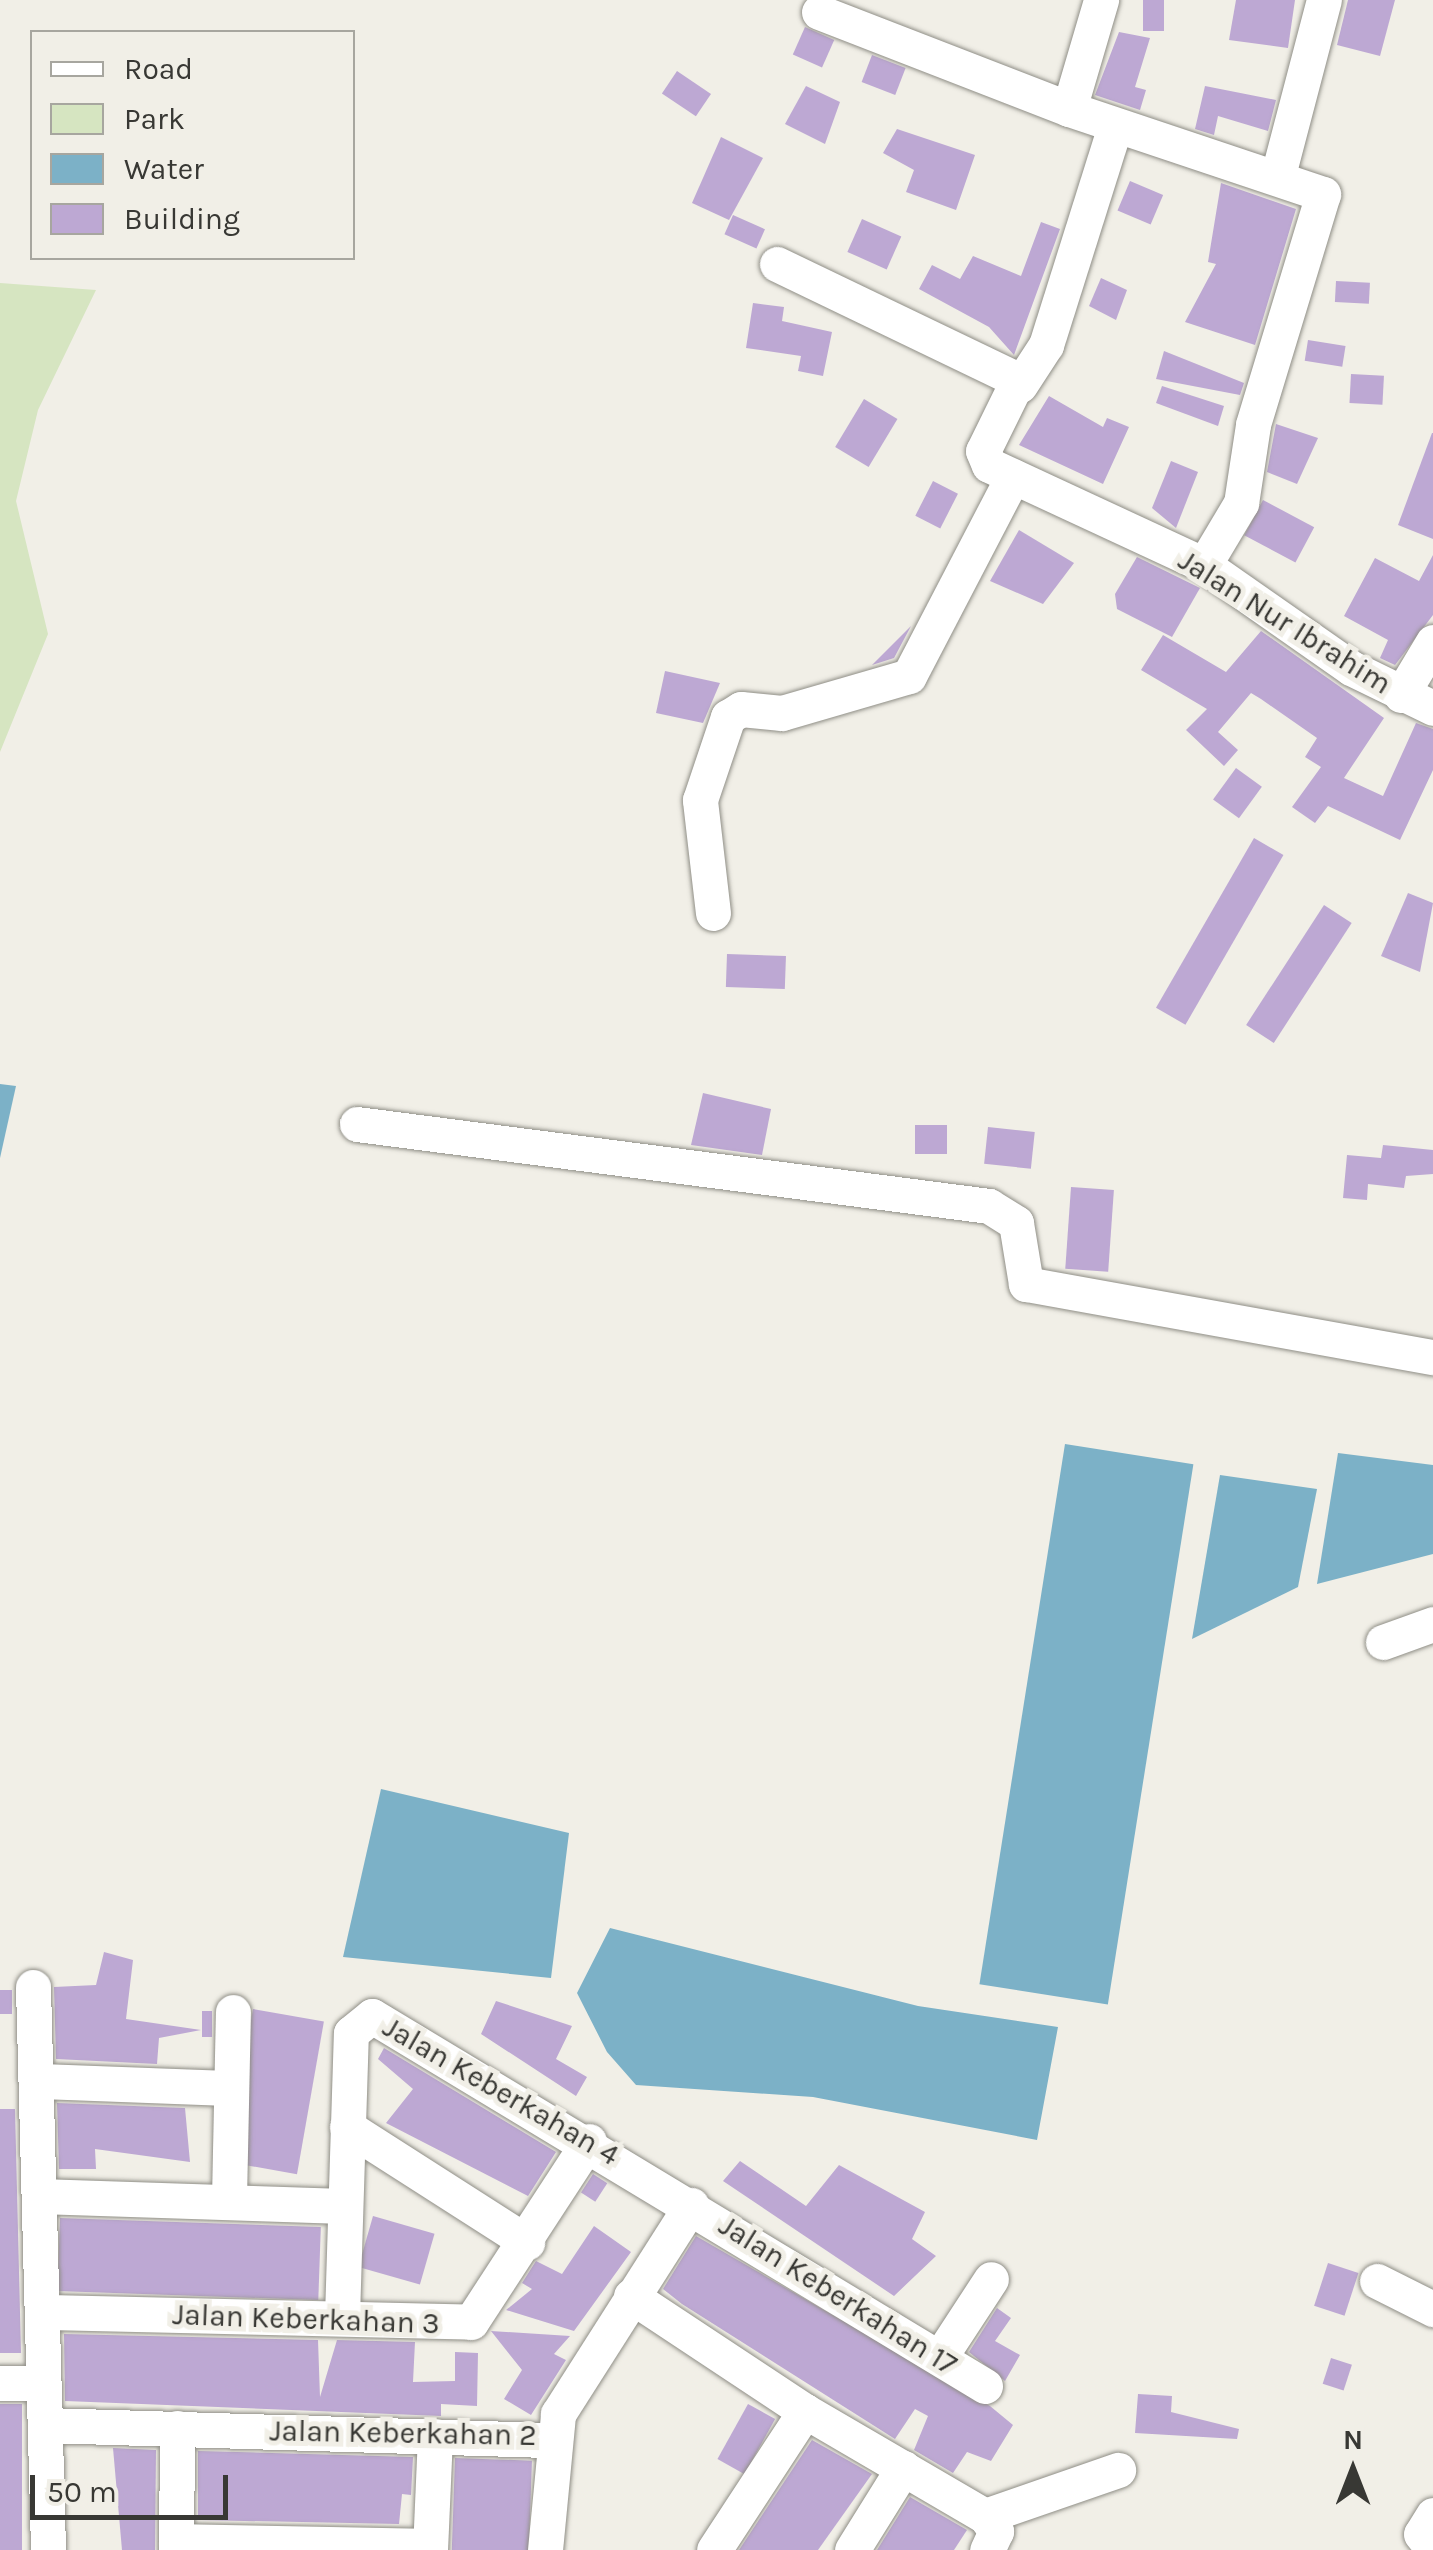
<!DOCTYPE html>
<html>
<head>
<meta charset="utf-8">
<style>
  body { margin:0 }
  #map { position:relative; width:1433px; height:2550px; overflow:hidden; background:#f1efe7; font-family:Karla,sans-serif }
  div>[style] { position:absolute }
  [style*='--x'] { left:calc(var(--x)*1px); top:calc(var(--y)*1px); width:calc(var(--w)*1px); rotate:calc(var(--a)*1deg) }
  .green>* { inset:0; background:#d6e5c1 }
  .water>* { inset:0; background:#7cb1c7; transform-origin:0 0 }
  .building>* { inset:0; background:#bda8d3; transform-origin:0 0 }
  .roads { filter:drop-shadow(0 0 2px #8f8e86) drop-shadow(0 0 2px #8f8e86) }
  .minor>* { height:35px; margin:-17.5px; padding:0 17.5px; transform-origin:17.5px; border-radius:17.5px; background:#fff }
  span { translate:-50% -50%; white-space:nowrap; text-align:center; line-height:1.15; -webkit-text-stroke:10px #f1efe7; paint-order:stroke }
  .street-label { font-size:30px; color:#383834 }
  .legend { position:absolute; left:30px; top:30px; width:325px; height:230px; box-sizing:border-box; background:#f1efe7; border:2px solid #a7a69f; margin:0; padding:12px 18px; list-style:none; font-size:30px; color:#383834 }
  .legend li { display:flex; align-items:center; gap:20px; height:50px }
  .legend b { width:50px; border:2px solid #a7a69f }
  .north { position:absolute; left:1303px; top:2420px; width:100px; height:100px; -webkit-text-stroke:8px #f1efe7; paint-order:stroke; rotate:0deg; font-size:28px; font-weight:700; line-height:40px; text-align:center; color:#383834 }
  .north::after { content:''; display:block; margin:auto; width:35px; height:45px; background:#383834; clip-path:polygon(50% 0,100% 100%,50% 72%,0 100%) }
  .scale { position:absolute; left:30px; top:2475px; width:198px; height:45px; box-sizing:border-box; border:5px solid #383834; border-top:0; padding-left:12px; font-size:30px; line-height:35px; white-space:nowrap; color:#383834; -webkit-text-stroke:8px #f1efe7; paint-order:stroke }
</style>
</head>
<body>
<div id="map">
  <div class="green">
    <i style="clip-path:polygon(0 283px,96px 290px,38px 410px,16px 501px,48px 634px,0 752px)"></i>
  </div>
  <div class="water">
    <i style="clip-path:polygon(0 1084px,16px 1086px,0 1158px)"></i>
    <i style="left:1065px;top:1444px;width:130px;height:547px;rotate:9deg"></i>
    <i style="clip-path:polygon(1338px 1453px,1433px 1465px,1433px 1554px,1317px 1584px)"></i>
    <i style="clip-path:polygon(1220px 1475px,1317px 1489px,1298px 1587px,1192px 1639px)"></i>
    <i style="clip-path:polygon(381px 1789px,569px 1833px,551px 1978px,343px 1957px)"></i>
    <i style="clip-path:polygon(610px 1928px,918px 2006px,1058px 2027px,1037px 2140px,813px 2097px,636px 2085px,607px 2052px,577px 1993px)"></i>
  </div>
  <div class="building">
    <i style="left:1143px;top:0;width:21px;height:31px"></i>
    <i style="clip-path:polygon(1236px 0,1295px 0,1288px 48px,1229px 40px)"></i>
    <i style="clip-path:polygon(1348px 0,1395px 0,1380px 56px,1337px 45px)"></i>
    <i style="left:805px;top:27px;width:32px;height:30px;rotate:24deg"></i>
    <i style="clip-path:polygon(1119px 32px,1150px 38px,1135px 87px,1146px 90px,1140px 110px,1095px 95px)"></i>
    <i style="left:872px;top:55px;width:36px;height:29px;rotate:21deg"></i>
    <i style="left:677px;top:71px;width:41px;height:27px;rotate:34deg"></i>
    <i style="clip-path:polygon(806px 86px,840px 102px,825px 144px,785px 124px)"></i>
    <i style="clip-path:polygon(1205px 86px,1276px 100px,1268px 131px,1218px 116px,1214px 135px,1195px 129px)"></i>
    <i style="clip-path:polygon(897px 129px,975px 155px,956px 210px,906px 192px,914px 170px,883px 153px)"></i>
    <i style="clip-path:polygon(721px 137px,763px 158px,729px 220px,692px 203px)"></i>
    <i style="left:1130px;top:181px;width:36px;height:32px;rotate:23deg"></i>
    <i style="clip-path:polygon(1221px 183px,1296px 209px,1255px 345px,1185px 322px,1216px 264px,1208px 262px)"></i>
    <i style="left:733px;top:215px;width:35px;height:21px;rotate:24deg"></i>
    <i style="left:862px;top:219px;width:43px;height:36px;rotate:24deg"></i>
    <i style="clip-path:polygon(1041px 222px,1060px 229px,1014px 355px,989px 327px,919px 289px,932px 265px,960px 279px,973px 256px,1021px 276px)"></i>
    <i style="clip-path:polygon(1101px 278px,1127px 290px,1116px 320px,1089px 306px)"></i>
    <i style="left:1336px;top:281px;width:34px;height:21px;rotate:3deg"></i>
    <i style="clip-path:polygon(753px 303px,784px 307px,782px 321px,832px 332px,823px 376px,798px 371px,801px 356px,746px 348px)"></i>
    <i style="left:1308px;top:340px;width:38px;height:21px;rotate:9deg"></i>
    <i style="clip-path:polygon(1164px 351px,1244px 383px,1240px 395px,1156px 379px)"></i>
    <i style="left:1351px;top:374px;width:33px;height:29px;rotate:3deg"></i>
    <i style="clip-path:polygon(1162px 386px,1224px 406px,1218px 426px,1156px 403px)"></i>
    <i style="clip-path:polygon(1049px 396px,1103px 427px,1107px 418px,1129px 427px,1103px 484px,1019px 445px)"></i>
    <i style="left:864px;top:399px;width:39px;height:56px;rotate:31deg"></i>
    <i style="clip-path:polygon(1276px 424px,1318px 438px,1297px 484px,1267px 472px)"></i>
    <i style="clip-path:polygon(1432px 433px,1433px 433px,1433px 539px,1398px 525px)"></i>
    <i style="clip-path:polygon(1171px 461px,1198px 472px,1176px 528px,1152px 508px)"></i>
    <i style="left:933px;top:481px;width:28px;height:39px;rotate:27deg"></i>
    <i style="left:1263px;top:500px;width:58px;height:40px;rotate:28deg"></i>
    <i style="clip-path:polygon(1019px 530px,1074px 563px,1043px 604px,990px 581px)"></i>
    <i style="clip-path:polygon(1433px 555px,1433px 615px,1395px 665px,1380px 658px,1388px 640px,1344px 616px,1375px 558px,1419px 581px)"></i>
    <i style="clip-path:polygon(1137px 557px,1200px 588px,1172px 637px,1117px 609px,1115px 594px)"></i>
    <i style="clip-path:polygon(911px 626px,894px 658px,872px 665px)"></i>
    <i style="clip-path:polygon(1261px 631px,1384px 718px,1344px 778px,1383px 796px,1416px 723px,1433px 729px,1433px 770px,1400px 840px,1328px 806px,1315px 823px,1292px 807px,1321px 767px,1305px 757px,1317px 738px,1261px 699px,1251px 693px,1218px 732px,1238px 750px,1224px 766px,1186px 730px,1207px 709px,1141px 670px,1163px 635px,1226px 672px)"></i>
    <i style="clip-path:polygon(665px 671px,720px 683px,703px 723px,656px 713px)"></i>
    <i style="left:1236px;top:768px;width:32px;height:39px;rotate:36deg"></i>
    <i style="left:1254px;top:838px;width:34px;height:196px;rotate:30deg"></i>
    <i style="clip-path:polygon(1408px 893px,1433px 903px,1420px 972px,1381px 956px)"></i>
    <i style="left:1324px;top:905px;width:33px;height:143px;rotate:33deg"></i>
    <i style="left:727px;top:954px;width:59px;height:33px;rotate:2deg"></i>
    <i style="clip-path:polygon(703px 1093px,771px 1109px,762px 1155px,691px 1145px)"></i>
    <i style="left:915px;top:1125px;width:32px;height:29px"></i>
    <i style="left:988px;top:1127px;width:47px;height:37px;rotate:6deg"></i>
    <i style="clip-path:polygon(1383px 1145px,1433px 1150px,1433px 1174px,1406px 1176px,1404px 1188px,1368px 1184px,1367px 1200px,1343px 1198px,1347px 1155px,1381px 1158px)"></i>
    <i style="left:1071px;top:1187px;width:43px;height:82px;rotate:4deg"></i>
    <i style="clip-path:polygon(104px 1952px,133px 1960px,126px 2019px,201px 2030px,159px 2038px,157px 2064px,56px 2059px,54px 1987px,96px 1985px)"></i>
    <i style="left:0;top:1990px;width:12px;height:24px"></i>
    <i style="clip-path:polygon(496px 2001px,572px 2026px,556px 2059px,587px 2077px,576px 2096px,481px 2034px)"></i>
    <i style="left:253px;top:2009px;width:72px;height:155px;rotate:10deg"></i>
    <i style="left:202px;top:2011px;width:10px;height:26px"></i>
    <i style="clip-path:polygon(384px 2048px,556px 2152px,528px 2196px,386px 2123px,413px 2089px,378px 2059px)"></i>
    <i style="clip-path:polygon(57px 2103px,185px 2108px,190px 2162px,95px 2149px,96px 2169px,59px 2169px)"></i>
    <i style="clip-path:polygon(0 2109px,15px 2109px,21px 2353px,0 2353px)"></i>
    <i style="clip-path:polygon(740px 2161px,806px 2206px,839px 2165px,925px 2212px,912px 2239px,936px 2256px,894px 2296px,723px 2181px)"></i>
    <i style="left:593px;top:2174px;width:17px;height:22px;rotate:33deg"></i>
    <i style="left:373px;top:2216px;width:64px;height:53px;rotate:16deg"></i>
    <i style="left:60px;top:2218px;width:261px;height:73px;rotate:2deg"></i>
    <i style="clip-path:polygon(594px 2226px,631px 2252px,574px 2331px,506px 2310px,532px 2289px,522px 2283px,536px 2261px,562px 2274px)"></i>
    <i style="clip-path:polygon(696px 2236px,990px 2406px,1013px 2425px,991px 2461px,967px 2452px,953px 2473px,914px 2450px,928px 2416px,915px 2409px,895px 2439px,682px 2304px,663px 2289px)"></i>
    <i style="left:1328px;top:2263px;width:32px;height:45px;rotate:18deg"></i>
    <i style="clip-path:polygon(997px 2308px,1011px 2318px,995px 2341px,1020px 2355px,1005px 2381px,969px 2352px)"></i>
    <i style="clip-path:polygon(491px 2331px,570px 2336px,554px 2354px,566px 2360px,531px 2415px,504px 2399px,522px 2370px)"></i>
    <i style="clip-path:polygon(64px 2334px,318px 2340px,320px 2397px,337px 2340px,415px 2342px,413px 2382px,455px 2381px,455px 2352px,478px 2353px,477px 2406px,441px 2404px,441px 2416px,65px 2401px)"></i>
    <i style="left:1331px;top:2358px;width:22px;height:27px;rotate:18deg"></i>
    <i style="clip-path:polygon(1138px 2394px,1172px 2396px,1171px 2412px,1239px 2429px,1237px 2439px,1135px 2433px)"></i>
    <i style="left:0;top:2404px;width:22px;height:146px"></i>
    <i style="left:748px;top:2404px;width:31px;height:63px;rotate:29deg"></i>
    <i style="clip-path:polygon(812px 2440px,872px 2474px,818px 2550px,739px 2550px)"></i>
    <i style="clip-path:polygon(113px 2448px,156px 2450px,155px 2550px,122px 2550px)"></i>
    <i style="clip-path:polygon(198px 2451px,413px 2457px,411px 2495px,402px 2494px,399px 2524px,198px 2520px)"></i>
    <i style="left:455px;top:2458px;width:77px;height:92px;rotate:2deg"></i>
    <i style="clip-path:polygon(910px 2497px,967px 2530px,954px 2550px,877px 2550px)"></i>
  </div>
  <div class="roads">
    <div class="minor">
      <i style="--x:819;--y:12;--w:268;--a:21.2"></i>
      <i style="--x:1069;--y:109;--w:114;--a:-73.6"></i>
      <i style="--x:1069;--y:109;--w:268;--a:18.5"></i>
      <i style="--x:1323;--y:194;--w:241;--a:106.9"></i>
      <i style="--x:1253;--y:425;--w:79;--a:98.7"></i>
      <i style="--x:1241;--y:503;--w:72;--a:120.8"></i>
      <i style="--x:1278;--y:175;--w:181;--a:-75.3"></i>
      <i style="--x:777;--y:264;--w:267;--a:25.7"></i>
      <i style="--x:1018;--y:380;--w:79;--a:116.2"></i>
      <i style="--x:983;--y:451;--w:15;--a:67"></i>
      <i style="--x:989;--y:465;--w:237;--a:24.9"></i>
      <i style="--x:1204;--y:565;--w:179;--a:35"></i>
      <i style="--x:1351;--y:668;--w:91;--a:26"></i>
      <i style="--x:1020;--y:385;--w:48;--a:-57"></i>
      <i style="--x:1046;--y:345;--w:226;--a:-72.5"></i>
      <i style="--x:1401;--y:695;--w:62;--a:-58.9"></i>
      <i style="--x:713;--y:913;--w:114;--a:-96.6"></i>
      <i style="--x:700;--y:800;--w:88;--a:-71.4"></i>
      <i style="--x:728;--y:717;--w:15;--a:-32"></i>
      <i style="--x:741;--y:709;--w:41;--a:5.6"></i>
      <i style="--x:782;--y:713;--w:132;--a:-16.2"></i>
      <i style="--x:909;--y:676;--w:225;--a:-62.5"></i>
      <i style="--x:357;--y:1124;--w:637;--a:7.39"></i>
      <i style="--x:989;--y:1206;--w:32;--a:32"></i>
      <i style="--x:1016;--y:1223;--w:62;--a:80.7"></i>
      <i style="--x:1026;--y:1284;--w:413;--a:10.2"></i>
      <i style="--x:1383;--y:1642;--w:53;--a:-19.8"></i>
      <i style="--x:33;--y:1987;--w:563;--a:88.47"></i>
      <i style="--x:38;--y:2081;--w:193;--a:2.1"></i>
      <i style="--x:347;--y:2127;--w:214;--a:32.6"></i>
      <i style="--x:41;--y:2196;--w:301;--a:1.9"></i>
      <i style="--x:229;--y:2199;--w:187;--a:-88.8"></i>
      <i style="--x:1377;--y:2281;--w:63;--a:26.6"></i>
      <i style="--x:631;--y:2296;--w:209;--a:33.5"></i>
      <i style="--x:805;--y:2411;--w:166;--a:123.2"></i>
      <i style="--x:43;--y:2312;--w:428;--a:1.3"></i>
      <i style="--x:471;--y:2322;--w:216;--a:-56.9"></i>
      <i style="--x:342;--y:2316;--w:283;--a:-88.2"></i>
      <i style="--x:351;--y:2033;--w:27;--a:-39"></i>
      <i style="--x:372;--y:2016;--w:716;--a:31.11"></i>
      <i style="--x:940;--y:2357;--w:93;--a:-56.8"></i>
      <i style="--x:0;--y:2383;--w:43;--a:0"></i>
      <i style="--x:805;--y:2411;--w:208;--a:30.3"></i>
      <i style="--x:985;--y:2516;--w:19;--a:54"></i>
      <i style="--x:996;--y:2531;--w:21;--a:115"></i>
      <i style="--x:45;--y:2425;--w:503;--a:1.71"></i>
      <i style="--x:1433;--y:2515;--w:22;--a:122"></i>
      <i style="--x:1421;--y:2534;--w:19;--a:51"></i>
      <i style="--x:985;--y:2516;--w:141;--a:-19.1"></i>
      <i style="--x:176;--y:2541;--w:254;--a:1.1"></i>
      <i style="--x:176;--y:2550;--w:122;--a:-89.5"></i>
      <i style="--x:430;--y:2550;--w:114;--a:-87.5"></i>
      <i style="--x:545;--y:2550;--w:137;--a:-84.5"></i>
      <i style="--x:558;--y:2414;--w:248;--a:-57.5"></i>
      <i style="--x:852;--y:2550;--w:97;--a:-58.1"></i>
    </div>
  </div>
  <div class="street-label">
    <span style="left:1285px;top:622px;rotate:32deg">Jalan Nur Ibrahim</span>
    <span style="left:501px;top:2091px;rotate:30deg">Jalan Keberkahan 4</span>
    <span style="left:838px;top:2295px;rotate:32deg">Jalan Keberkahan 17</span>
    <span style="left:306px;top:2319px;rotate:2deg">Jalan Keberkahan 3</span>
    <span style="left:403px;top:2433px;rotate:1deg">Jalan Keberkahan 2</span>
  </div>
  <ul class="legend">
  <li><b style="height:12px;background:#fff"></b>Road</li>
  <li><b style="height:28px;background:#d6e5c1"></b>Park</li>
  <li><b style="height:28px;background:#7cb1c7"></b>Water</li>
  <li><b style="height:28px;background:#bda8d3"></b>Building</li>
  </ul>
  <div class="north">N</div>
  <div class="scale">50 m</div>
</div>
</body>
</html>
